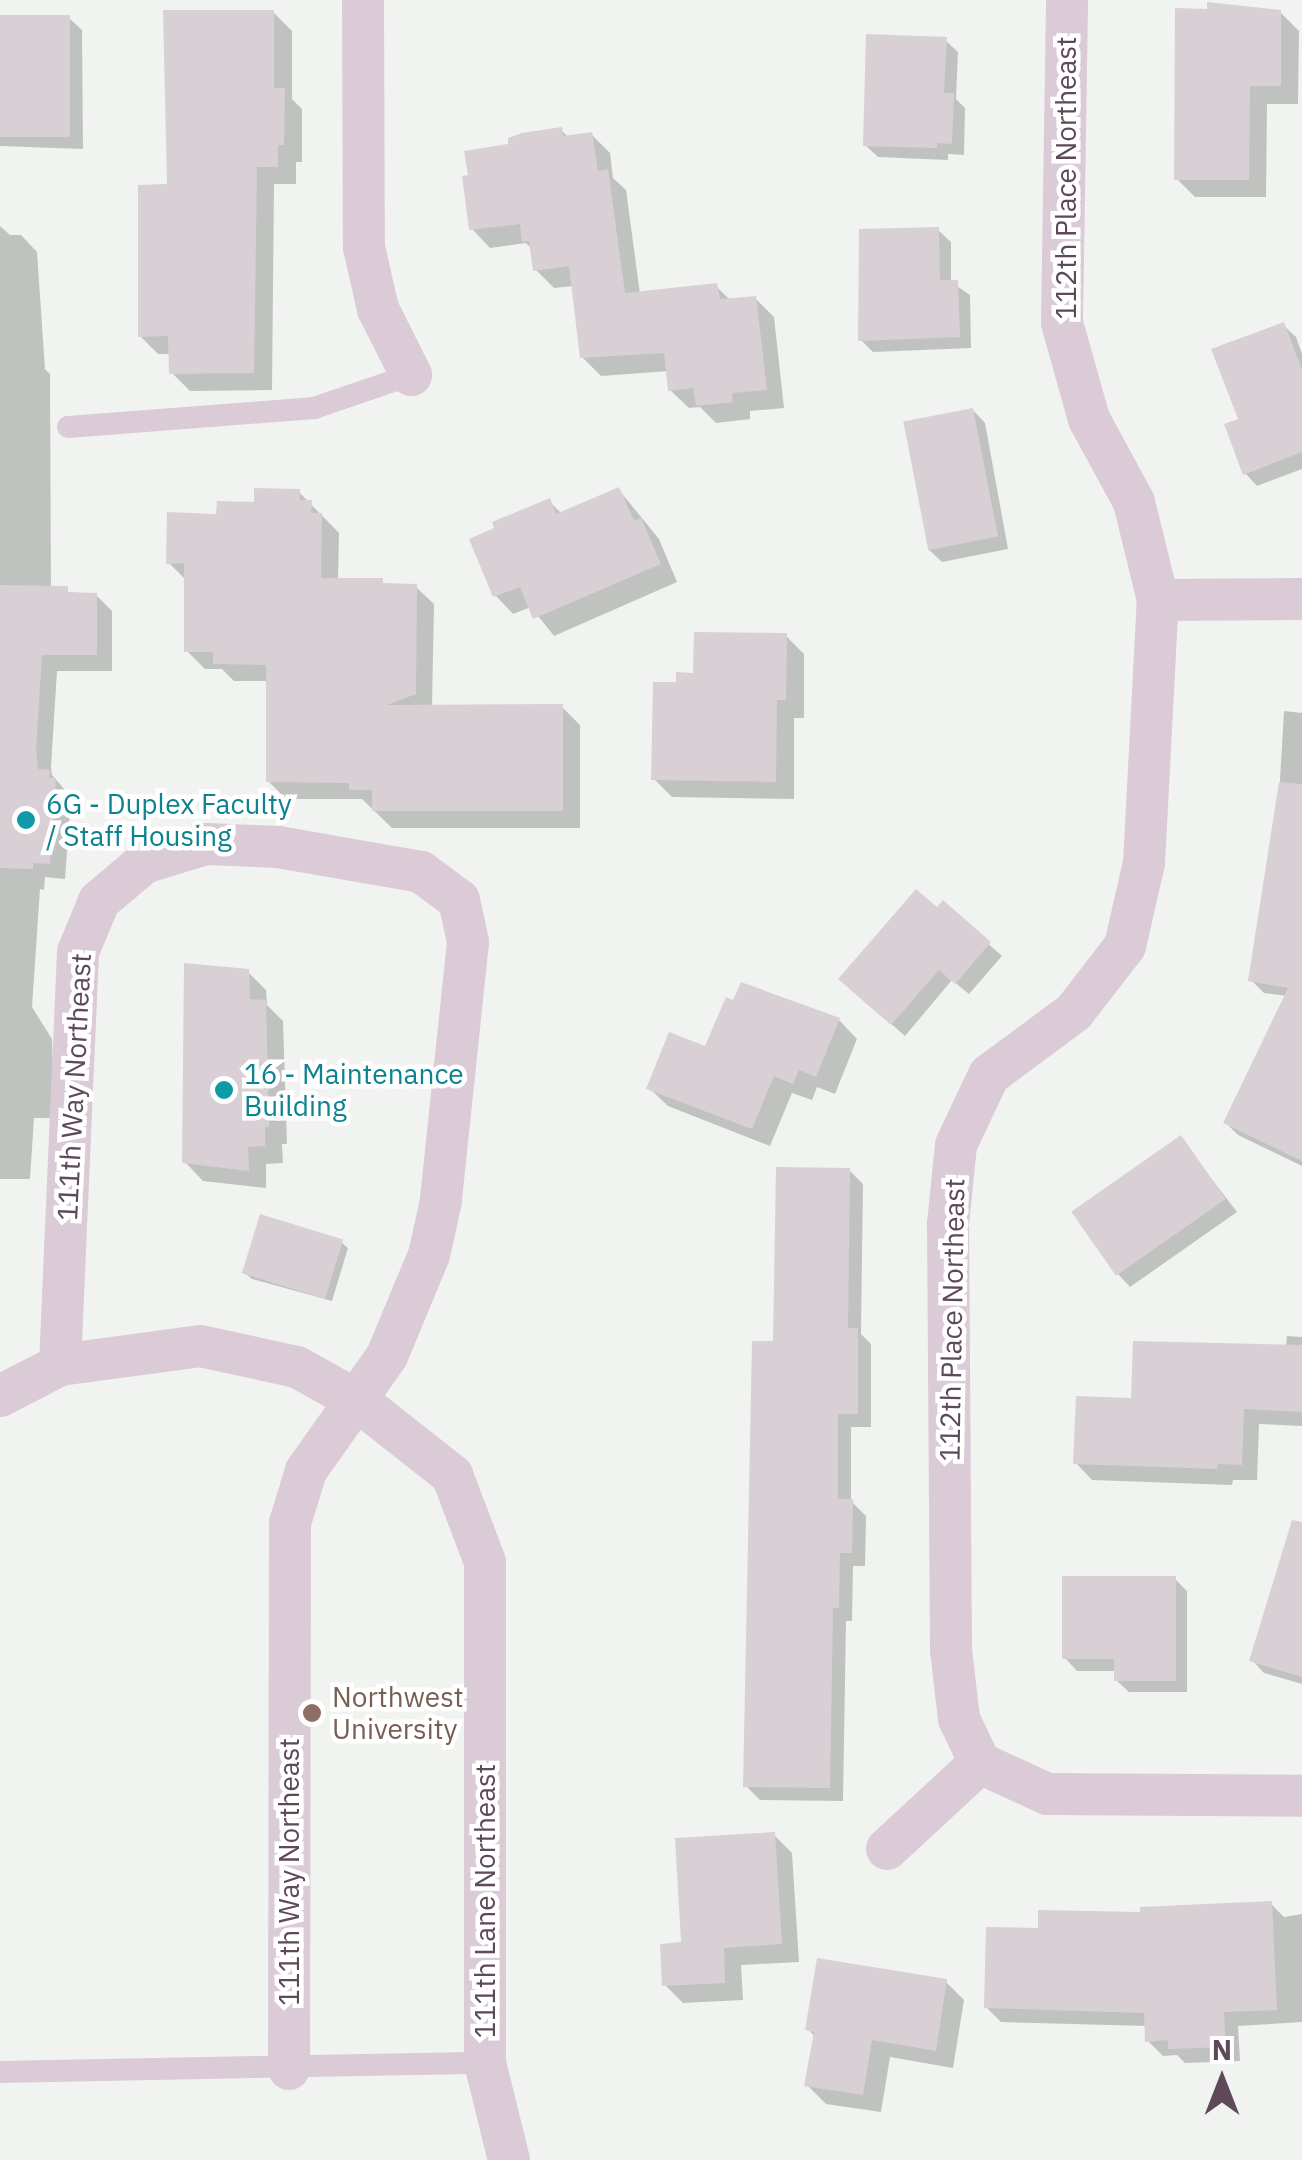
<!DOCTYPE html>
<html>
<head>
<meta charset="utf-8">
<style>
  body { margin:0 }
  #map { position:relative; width:1302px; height:2160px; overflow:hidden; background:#f1f3f1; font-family:"IBM Plex Sans",sans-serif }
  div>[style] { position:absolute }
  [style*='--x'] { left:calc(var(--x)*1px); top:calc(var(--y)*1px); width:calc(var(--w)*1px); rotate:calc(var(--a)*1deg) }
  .shadow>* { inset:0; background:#0003 }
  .building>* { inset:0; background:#d8d0d5; transform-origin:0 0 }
  .lane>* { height:22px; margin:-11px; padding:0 11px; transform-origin:11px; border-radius:11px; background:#dacbd6 }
  .street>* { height:42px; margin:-21px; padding:0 21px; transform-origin:21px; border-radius:21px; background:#dacbd6 }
  .dots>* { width:28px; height:28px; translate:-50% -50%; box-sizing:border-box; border:5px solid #fff; border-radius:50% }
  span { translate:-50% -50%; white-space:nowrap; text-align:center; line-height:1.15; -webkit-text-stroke:9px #fff; paint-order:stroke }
  .street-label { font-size:28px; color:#5e4959 }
  .culture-label { font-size:28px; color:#0d838f }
  .left { translate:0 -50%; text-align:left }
  .education-label { font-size:28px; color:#785e54 }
  .north { position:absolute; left:1172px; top:2030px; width:100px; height:100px; -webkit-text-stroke:8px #fff; paint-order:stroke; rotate:0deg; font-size:28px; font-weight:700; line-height:40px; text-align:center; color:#5e4959 }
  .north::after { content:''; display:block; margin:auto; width:35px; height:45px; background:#5e4959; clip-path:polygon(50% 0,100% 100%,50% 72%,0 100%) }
</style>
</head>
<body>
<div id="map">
  <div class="shadow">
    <i style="clip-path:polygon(273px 12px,292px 31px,292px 99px,302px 109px,302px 162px,296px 162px,296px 184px,274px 184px,272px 390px,190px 391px,172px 373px,171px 354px,158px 354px,140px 336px,170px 187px)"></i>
    <i style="clip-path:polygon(1280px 12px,1299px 31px,1298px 104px,1267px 104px,1266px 197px,1195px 197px,1176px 178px)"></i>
    <i style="clip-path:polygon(0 18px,69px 18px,82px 30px,83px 149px,0 146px)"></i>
    <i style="clip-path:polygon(945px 40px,958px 52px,956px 99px,965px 108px,964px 155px,948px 154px,948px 160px,878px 157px,865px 145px)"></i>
    <i style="clip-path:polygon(561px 130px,569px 138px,592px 135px,610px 153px,613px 178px,626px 190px,640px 294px,716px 286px,731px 301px,755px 298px,774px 317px,784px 408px,750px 411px,750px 419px,716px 423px,700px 407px,689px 408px,670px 390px,669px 371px,601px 376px,582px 357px,574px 286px,554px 288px,536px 270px,533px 250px,526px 243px,490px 248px,472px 229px,511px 146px)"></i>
    <i style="clip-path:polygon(0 226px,10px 235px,21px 235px,37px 252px,45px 369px,50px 374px,51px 590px,96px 595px,112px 611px,112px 671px,57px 671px,51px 767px,52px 775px,71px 797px,65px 879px,45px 877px,44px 890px,40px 889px,32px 1007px,52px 1039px,54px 1118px,34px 1118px,30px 1179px,0 1179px)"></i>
    <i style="clip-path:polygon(938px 230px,951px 242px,951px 282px,970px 295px,971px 348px,873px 352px,861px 340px)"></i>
    <i style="clip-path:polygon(1283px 325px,1296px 337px,1302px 354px,1302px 469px,1257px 486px,1245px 473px,1241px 420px)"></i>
    <i style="clip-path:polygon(973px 410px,985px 423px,1008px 549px,942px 562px,929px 550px)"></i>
    <i style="clip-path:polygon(619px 490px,659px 539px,677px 582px,554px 636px,531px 607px,513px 614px,495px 595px,549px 501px,562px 514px)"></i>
    <i style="clip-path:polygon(299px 492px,339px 533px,338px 581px,416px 587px,434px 604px,432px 708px,562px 707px,580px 725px,580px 828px,392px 828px,362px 799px,286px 799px,268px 781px,268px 681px,234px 681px,222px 669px,205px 669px,187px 651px,187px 581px,169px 563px,218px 516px)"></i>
    <i style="clip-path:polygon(786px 636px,804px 654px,804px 718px,794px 718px,794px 799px,672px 797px,654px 779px,678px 685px)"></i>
    <i style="clip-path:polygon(1284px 711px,1302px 713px,1302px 1166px,1238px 1135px,1226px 1123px,1287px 996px,1264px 993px,1251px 980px,1279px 797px)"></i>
    <i style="clip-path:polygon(943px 904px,1002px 956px,969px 994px,952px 980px,905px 1036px,854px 991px)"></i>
    <i style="clip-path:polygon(248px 972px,266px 990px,267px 1005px,283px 1021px,287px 1144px,282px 1144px,283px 1163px,266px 1164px,266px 1188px,203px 1181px,185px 1162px)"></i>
    <i style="clip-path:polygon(735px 1004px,839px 1020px,857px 1039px,835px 1094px,817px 1087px,812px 1100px,792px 1093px,770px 1146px,668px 1106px,649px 1088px,707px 1050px)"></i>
    <i style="clip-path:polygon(1181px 1139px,1237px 1212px,1130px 1287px,1118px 1274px)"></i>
    <i style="clip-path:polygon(849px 1170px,863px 1184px,861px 1334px,871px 1344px,871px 1427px,851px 1427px,851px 1501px,866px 1516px,865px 1566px,853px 1566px,852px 1621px,846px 1621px,843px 1801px,760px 1800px,746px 1786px,775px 1343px)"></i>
    <i style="clip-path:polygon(342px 1243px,348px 1248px,332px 1301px,252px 1279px,246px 1274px)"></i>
    <i style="clip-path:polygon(1287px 1336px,1302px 1337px,1302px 1426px,1259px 1424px,1257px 1480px,1233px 1480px,1232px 1485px,1092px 1480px,1076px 1463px,1133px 1401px,1286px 1347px)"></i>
    <i style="clip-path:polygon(1302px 1540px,1302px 1684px,1264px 1673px,1252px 1660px)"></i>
    <i style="clip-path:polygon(1175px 1579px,1187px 1591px,1187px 1692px,1129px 1692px,1116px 1680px,1116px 1671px,1077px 1671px,1065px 1658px)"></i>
    <i style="clip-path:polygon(774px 1835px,792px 1853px,799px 1962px,741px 1965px,743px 2000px,683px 2003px,665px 1985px,684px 1944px)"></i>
    <i style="clip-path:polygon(1271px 1904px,1284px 1917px,1302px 1914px,1302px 2022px,1238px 2026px,1240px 2061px,1185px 2063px,1177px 2055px,1163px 2056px,1148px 2041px,1147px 2026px,1001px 2022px,986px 2007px,1040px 1931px,1142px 1915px)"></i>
    <i style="clip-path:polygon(946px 1982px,964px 2000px,953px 2068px,890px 2057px,881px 2112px,826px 2104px,807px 2085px,815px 2037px,808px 2029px)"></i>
  </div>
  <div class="building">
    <i style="clip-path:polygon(1207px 2px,1281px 10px,1281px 86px,1250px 86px,1249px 180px,1174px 180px,1175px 8px,1207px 9px)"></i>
    <i style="clip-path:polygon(163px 10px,274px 10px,274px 88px,285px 88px,284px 145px,278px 145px,278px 167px,257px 167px,254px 373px,169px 374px,168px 336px,138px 337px,138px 185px,167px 184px)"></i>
    <i style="left:0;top:15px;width:70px;height:122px"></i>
    <i style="clip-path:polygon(866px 34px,947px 37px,944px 93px,954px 93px,952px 144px,937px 143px,937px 148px,863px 146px)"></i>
    <i style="clip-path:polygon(562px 127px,563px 136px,592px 132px,598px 171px,608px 169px,625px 293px,717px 283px,720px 299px,756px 296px,767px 390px,732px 393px,733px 402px,696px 406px,693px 388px,668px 391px,664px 353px,580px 358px,569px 266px,533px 271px,529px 241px,522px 242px,520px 224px,469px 230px,462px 176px,468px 175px,464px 151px,508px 144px,508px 138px,522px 133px)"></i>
    <i style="clip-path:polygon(939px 227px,940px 280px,958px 280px,960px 337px,858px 341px,859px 229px)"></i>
    <i style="clip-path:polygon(1284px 322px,1302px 370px,1302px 452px,1243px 475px,1224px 424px,1238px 419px,1211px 349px)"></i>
    <i style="left:973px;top:408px;width:131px;height:71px;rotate:79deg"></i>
    <i style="clip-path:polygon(619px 487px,634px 521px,641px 518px,661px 564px,533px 619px,520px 587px,493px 597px,469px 539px,494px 528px,492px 522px,550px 498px,556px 514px)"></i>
    <i style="clip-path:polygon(254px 488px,300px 489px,300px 500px,312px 500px,311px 513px,322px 513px,321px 578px,383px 578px,383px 583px,417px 584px,416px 694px,387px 705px,563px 704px,563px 811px,372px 811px,372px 790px,349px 790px,349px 783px,266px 782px,266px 665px,213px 664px,213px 652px,184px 652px,184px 563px,166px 564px,167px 512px,216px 514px,217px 501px,254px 502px)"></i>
    <i style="clip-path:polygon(0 585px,68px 586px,68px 592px,97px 593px,97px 655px,42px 655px,36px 749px,38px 769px,50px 770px,49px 778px,56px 778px,50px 864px,33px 863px,33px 869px,0 868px)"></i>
    <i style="clip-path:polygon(694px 632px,787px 633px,786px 700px,777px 700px,776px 782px,651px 780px,653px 682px,676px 682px,676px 672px,693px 673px)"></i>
    <i style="clip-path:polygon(1279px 782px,1302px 784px,1302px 1161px,1223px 1123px,1288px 988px,1248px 981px)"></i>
    <i style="clip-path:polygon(916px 889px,937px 907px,943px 900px,991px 942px,955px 984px,939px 970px,891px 1025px,838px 979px)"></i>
    <i style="clip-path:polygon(184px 963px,249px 969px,250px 999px,266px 1000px,269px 1127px,265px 1127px,265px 1146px,248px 1147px,249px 1171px,182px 1163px)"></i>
    <i style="clip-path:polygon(741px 982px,840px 1018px,816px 1077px,799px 1070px,793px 1084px,774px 1076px,752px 1129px,646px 1089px,669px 1032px,705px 1046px,726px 997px,733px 1000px)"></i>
    <i style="left:1181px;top:1135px;width:78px;height:134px;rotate:55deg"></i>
    <i style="clip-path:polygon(776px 1167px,850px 1168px,848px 1328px,858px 1328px,858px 1414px,838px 1414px,838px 1499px,853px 1499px,852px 1553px,840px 1553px,839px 1608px,833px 1608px,830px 1788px,743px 1787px,752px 1341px,773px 1341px)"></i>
    <i style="left:260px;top:1214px;width:87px;height:62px;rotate:17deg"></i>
    <i style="clip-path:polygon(1133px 1341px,1302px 1345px,1302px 1412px,1244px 1409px,1242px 1465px,1218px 1464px,1217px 1469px,1073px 1464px,1076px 1396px,1131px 1398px)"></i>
    <i style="clip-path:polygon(1292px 1520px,1302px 1522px,1302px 1677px,1249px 1661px)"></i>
    <i style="clip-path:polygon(1062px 1576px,1176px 1576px,1176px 1681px,1114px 1681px,1114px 1659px,1062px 1659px)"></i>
    <i style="clip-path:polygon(775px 1832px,782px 1944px,724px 1948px,725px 1983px,662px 1986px,660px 1944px,681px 1942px,675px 1838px)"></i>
    <i style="clip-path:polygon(1272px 1901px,1277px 2010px,1224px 2012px,1226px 2047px,1168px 2049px,1168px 2040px,1145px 2042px,1144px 2013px,984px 2008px,986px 1927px,1038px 1928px,1038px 1910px,1140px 1912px,1140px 1907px)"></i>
    <i style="clip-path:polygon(817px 1958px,947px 1979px,936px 2051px,872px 2040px,863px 2095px,804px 2086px,814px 2032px,805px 2030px)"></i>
  </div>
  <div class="lane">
    <i style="--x:68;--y:427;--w:247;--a:-4.4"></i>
    <i style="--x:314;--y:408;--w:102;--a:-18.8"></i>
    <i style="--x:0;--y:2072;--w:485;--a:-1.1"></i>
  </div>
  <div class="street">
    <i style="--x:363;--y:0;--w:247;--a:89.8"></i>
    <i style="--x:364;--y:247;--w:64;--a:77.3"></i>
    <i style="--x:378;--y:309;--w:74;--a:63.4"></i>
    <i style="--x:1158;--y:600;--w:144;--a:-0.4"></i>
    <i style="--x:60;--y:1365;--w:141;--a:-7.7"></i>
    <i style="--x:200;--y:1346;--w:99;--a:12.2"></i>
    <i style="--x:297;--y:1367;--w:70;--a:29.1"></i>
    <i style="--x:358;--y:1401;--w:120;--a:38.2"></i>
    <i style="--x:452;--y:1475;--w:93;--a:69.2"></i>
    <i style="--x:485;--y:1562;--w:501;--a:90"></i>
    <i style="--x:485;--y:2063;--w:100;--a:76.1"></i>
    <i style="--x:0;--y:1396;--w:68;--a:-27.3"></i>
    <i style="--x:60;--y:1365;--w:413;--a:-87.5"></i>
    <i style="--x:78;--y:952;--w:55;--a:-67.6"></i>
    <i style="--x:99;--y:901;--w:59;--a:-40.2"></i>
    <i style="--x:144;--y:863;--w:65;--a:-17"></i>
    <i style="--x:206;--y:844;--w:72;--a:2.4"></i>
    <i style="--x:278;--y:847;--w:145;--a:9.9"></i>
    <i style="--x:421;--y:872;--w:47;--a:36.4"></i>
    <i style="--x:459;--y:900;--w:43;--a:77.9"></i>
    <i style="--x:468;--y:942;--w:260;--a:96"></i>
    <i style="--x:441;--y:1201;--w:55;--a:102.5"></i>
    <i style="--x:429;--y:1255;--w:109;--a:112.6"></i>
    <i style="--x:387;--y:1356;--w:141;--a:125.2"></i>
    <i style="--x:306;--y:1471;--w:54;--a:107.1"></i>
    <i style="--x:290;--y:1523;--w:546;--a:90.1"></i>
    <i style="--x:980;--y:1763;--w:49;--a:-115.5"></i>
    <i style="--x:959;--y:1719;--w:69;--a:-96.6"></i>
    <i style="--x:951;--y:1650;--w:426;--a:-90.4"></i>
    <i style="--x:948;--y:1224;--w:79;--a:-84.2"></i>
    <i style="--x:956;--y:1145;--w:77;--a:-64.8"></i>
    <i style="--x:989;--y:1075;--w:106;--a:-36.5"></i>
    <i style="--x:1074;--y:1012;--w:83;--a:-52.3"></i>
    <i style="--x:1125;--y:946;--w:85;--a:-77.1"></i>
    <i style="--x:1144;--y:863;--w:263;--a:-87"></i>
    <i style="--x:1158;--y:600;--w:101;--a:-103.8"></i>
    <i style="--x:1134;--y:502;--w:94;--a:-118.5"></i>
    <i style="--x:1089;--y:419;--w:100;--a:-105.7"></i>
    <i style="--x:1062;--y:323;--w:323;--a:-89.1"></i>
    <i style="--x:980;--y:1763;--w:74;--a:24.8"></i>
    <i style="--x:1047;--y:1794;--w:255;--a:0.4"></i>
    <i style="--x:887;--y:1849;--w:127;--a:-42.8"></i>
  </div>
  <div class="dots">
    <i style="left:26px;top:820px;background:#0f9aa8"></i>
    <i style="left:224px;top:1090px;background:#0f9aa8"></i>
    <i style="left:312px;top:1713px;background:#8d6e63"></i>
  </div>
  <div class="street-label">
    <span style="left:1066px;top:178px;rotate:-90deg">112th Place Northeast</span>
    <span style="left:74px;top:1087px;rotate:-87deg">111th Way Northeast</span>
    <span style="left:952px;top:1320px;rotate:-89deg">112th Place Northeast</span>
    <span style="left:289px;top:1872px;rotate:-90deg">111th Way Northeast</span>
    <span style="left:485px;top:1901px;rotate:-90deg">111th Lane Northeast</span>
  </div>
  <div class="culture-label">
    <span class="left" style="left:46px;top:820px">6G - Duplex Faculty<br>/ Staff Housing</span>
    <span class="left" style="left:244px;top:1090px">16 - Maintenance<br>Building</span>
  </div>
  <div class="education-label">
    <span class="left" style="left:332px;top:1713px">Northwest<br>University</span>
  </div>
  <div class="north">N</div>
</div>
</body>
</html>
